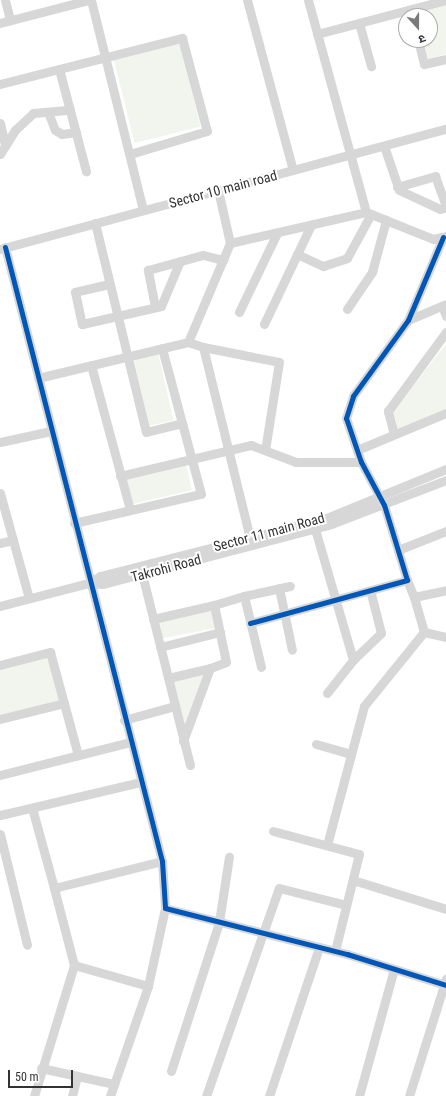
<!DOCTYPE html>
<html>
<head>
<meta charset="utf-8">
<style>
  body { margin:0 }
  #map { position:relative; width:446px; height:1096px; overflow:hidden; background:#fff; font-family:"Roboto Condensed","Noto Sans Devanagari",sans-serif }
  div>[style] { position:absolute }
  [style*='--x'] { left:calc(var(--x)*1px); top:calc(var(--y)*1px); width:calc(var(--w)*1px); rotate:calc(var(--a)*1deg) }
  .green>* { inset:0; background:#f1f5ed; transform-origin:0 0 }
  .minor>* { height:9px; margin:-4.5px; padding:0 4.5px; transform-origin:4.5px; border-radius:4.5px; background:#d7d7d7 }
  .cycleway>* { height:5px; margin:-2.5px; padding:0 2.5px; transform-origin:2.5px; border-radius:2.5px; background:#0057b8 }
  span { translate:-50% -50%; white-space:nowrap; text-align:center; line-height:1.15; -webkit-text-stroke:4px #fff; paint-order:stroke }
  .street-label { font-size:14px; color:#333 }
  .north { position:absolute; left:398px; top:8px; width:40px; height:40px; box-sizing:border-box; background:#fff; border:1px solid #adadad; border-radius:50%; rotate:159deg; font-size:11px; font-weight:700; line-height:16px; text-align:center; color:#333 }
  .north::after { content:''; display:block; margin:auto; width:14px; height:18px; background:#7a7a7a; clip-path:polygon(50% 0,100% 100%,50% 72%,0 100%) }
  .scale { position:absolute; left:8px; top:1070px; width:65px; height:18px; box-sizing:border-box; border:2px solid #333; border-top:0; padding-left:5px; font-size:12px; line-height:14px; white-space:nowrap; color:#333; -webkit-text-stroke:3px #fff; paint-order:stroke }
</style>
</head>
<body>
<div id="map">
  <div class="green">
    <i style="clip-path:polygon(446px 4px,446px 54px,428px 59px,423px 40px,430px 40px,430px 16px,417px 16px,416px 12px)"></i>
    <i style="left:180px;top:44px;width:85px;height:68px;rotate:76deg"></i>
    <i style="clip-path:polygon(446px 344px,446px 409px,398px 429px,393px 411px)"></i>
    <i style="left:158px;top:353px;width:69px;height:25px;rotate:77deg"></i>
    <i style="left:186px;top:465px;width:26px;height:61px;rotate:77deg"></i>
    <i style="left:213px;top:608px;width:20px;height:55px;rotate:79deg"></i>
    <i style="clip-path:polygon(48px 657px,60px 700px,0 716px,0 669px)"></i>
    <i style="clip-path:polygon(207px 670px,185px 730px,172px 679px)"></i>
  </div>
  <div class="minor">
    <i style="--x:5;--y:0;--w:21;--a:76"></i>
    <i style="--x:91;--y:0;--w:216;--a:76.1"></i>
    <i style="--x:247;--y:0;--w:176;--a:74.9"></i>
    <i style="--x:308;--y:0;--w:220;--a:74.7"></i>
    <i style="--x:0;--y:23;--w:91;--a:-14.6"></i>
    <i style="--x:359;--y:23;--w:45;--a:74.4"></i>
    <i style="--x:317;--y:34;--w:133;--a:-14.8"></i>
    <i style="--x:418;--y:40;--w:25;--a:76"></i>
    <i style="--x:424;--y:64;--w:23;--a:-13"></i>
    <i style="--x:59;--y:69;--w:106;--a:75.2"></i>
    <i style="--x:0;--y:84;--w:188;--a:-14.2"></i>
    <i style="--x:182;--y:38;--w:96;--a:75"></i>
    <i style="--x:207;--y:131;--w:80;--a:163.4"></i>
    <i style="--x:48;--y:112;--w:19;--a:69"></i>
    <i style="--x:55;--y:130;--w:8;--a:30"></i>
    <i style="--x:62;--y:134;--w:14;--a:-8"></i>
    <i style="--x:0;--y:123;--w:23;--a:77"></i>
    <i style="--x:384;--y:146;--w:46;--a:71.2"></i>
    <i style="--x:399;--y:190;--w:45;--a:24.9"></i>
    <i style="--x:440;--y:209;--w:6;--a:-18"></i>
    <i style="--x:0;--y:154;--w:28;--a:-58"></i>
    <i style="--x:15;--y:130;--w:25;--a:-43"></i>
    <i style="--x:33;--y:113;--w:37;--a:-5"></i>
    <i style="--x:397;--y:187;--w:40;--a:-16"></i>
    <i style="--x:435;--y:176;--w:32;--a:70"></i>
    <i style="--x:95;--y:223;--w:215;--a:76.3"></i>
    <i style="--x:146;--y:432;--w:37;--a:-14"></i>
    <i style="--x:230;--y:243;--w:139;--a:-12.8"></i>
    <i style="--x:366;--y:212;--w:72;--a:21.9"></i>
    <i style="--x:433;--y:239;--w:13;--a:-13"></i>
    <i style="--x:5;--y:247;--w:634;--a:75.66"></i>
    <i style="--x:162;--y:861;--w:47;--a:86.3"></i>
    <i style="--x:165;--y:908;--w:188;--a:14.2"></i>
    <i style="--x:347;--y:954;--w:104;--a:17.4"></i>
    <i style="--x:0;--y:249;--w:462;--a:-15.1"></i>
    <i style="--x:297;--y:254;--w:29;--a:25"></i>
    <i style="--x:323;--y:266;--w:25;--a:-18"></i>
    <i style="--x:347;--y:258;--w:50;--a:-61.4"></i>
    <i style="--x:109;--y:284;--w:35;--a:167"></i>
    <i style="--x:75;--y:292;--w:33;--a:78"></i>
    <i style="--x:82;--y:324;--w:81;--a:-12.8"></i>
    <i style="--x:161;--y:306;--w:49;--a:-67.1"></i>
    <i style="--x:442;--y:306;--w:11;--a:68"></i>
    <i style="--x:155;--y:307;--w:38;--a:-101"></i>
    <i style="--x:148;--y:270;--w:57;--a:-15.3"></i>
    <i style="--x:203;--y:255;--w:21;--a:14"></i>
    <i style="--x:347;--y:309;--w:45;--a:-56"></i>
    <i style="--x:372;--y:272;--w:54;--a:-74.9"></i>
    <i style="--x:239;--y:312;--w:88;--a:-64.3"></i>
    <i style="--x:408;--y:320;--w:41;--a:-22.8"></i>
    <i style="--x:264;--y:324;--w:110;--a:-64.6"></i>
    <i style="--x:188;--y:342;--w:16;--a:18"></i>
    <i style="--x:203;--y:347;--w:202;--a:76.2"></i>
    <i style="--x:203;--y:347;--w:77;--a:11.2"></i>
    <i style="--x:279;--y:362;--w:89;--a:99"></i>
    <i style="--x:91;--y:365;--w:150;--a:74.9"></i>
    <i style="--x:38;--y:378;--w:154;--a:-13.5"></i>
    <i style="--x:188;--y:342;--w:108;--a:-67"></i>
    <i style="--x:230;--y:243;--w:54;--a:-102.8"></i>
    <i style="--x:394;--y:434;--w:24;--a:-105"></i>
    <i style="--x:388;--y:411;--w:98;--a:-53.7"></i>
    <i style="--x:0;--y:442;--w:52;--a:-12.2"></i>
    <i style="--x:357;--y:450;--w:96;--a:-22.6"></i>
    <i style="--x:120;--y:476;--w:135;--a:-13.3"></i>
    <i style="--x:251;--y:445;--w:48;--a:20.7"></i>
    <i style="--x:296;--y:462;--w:65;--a:0"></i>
    <i style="--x:0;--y:493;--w:109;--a:74.6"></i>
    <i style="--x:74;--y:523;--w:130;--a:-12.9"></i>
    <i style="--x:201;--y:494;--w:151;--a:-105"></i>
    <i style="--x:315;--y:529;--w:136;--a:73.8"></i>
    <i style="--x:0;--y:543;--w:13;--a:-13"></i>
    <i style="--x:398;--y:550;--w:52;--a:-21.6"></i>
    <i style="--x:142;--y:574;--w:197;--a:75.9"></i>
    <i style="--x:407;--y:580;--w:18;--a:68"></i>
    <i style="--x:414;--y:597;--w:33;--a:-12"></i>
    <i style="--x:89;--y:583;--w:14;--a:4"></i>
    <i style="--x:103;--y:584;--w:236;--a:-14.7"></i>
    <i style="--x:331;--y:524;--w:123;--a:-20.9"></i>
    <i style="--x:279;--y:588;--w:63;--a:78.2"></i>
    <i style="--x:244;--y:596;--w:47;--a:-12.3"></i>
    <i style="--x:214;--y:605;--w:31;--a:-17"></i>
    <i style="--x:244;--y:596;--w:73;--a:76.5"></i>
    <i style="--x:0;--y:606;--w:92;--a:-14.5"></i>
    <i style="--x:89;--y:583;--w:13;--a:-32"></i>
    <i style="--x:100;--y:576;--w:231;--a:-14.3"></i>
    <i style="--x:324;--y:519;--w:132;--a:-22.3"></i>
    <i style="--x:153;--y:619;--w:63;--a:-12.9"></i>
    <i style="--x:214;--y:605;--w:58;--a:78.1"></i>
    <i style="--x:226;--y:662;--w:17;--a:159"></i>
    <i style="--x:250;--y:623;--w:163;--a:-15.3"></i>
    <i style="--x:407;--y:580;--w:78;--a:-107"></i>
    <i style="--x:384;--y:505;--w:49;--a:-118.1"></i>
    <i style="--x:361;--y:462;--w:46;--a:-108.8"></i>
    <i style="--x:346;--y:418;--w:23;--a:-72"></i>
    <i style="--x:353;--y:396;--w:94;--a:-54.1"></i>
    <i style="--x:408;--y:320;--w:90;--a:-67.1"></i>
    <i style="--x:424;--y:632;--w:23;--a:13"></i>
    <i style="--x:160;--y:647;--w:62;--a:-14"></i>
    <i style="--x:0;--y:665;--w:52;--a:-14.6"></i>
    <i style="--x:50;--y:652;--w:107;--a:74.8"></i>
    <i style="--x:168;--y:678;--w:43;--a:-13.4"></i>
    <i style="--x:210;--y:668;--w:78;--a:110.3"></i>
    <i style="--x:327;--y:693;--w:42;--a:-51.8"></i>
    <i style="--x:353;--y:660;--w:39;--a:-44"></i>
    <i style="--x:381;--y:633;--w:44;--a:-104.3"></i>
    <i style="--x:0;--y:719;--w:66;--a:-14"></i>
    <i style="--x:124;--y:720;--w:53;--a:-15.4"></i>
    <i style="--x:316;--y:744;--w:36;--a:16"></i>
    <i style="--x:0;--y:775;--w:134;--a:-14.2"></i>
    <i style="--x:32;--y:808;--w:83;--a:74.6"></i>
    <i style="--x:0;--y:815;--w:145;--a:-13.2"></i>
    <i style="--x:273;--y:831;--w:89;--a:15"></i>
    <i style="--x:359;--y:854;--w:100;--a:103.9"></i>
    <i style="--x:0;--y:834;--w:114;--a:76.3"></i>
    <i style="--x:327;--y:845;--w:144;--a:-75.1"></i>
    <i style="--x:364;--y:706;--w:95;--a:-51"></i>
    <i style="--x:424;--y:632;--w:36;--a:-106"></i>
    <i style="--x:353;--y:880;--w:97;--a:17.3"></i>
    <i style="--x:74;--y:965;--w:80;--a:-104.6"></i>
    <i style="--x:54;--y:888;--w:111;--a:-14"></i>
    <i style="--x:41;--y:1068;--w:75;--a:12.4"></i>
    <i style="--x:171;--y:1071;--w:157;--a:-72.1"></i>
    <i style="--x:219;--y:922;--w:66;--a:-81.3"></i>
    <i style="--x:34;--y:1096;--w:137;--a:-73"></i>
    <i style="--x:74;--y:965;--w:77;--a:15.8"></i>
    <i style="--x:72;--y:1096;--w:21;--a:-76"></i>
    <i style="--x:110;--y:1096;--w:116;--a:-70.9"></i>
    <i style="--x:148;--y:986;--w:80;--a:-77.7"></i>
    <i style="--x:206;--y:1096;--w:220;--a:-70.7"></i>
    <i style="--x:279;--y:888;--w:69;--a:14.2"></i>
    <i style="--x:269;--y:1096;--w:157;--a:-71.4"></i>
    <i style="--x:359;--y:1096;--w:132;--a:-74.6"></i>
    <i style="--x:409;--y:1096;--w:123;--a:-72.5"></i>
  </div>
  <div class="cycleway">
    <i style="--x:5;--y:247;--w:634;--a:75.66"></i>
    <i style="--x:162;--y:861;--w:47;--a:86.3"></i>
    <i style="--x:165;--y:908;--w:188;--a:14.2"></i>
    <i style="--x:347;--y:954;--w:104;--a:17.4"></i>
    <i style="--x:250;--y:623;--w:163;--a:-15.3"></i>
    <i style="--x:407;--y:580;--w:78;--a:-107"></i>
    <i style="--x:384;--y:505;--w:49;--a:-118.1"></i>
    <i style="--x:361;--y:462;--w:46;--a:-108.8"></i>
    <i style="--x:346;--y:418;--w:23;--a:-72"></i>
    <i style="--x:353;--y:396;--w:94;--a:-54.1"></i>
    <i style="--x:408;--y:320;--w:90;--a:-67.1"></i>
  </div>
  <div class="street-label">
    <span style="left:223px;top:189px;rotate:-15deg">Sector 10 main road</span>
    <span style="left:269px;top:532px;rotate:-15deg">Sector 11 main Road</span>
    <span style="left:166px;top:568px;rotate:-15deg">Takrohi Road</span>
  </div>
  <div class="north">उ</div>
  <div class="scale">50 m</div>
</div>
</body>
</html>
